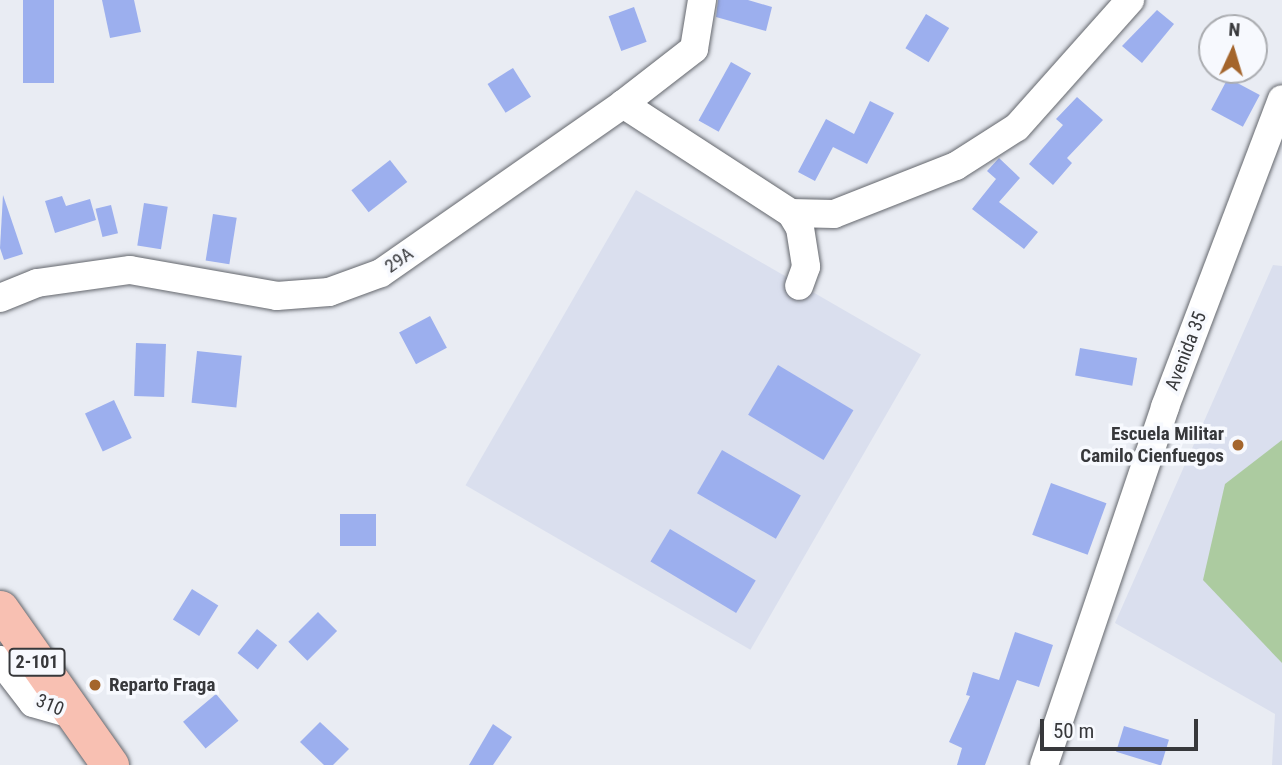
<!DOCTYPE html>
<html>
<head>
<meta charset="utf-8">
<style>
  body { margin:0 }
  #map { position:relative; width:1282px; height:765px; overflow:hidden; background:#e9ecf3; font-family:"Roboto Condensed",sans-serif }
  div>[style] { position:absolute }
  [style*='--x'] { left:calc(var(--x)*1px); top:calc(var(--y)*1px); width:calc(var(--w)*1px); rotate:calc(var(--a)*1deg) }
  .built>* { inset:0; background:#dadfee; transform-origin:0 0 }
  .green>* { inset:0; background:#accba0 }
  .building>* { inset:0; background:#9cafee; transform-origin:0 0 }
  .roads { filter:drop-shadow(0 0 2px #64676d) drop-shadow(0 0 2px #64676d) }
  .minor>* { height:28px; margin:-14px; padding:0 14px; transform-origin:14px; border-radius:14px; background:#fff }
  .major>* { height:37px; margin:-18.5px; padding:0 18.5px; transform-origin:18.5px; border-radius:18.5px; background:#f8c0b2 }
  .dots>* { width:19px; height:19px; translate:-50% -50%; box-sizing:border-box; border:4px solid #f7f9fe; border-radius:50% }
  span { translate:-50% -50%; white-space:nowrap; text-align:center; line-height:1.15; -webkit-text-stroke:7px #f7f9fe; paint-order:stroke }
  .shield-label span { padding:2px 5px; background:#f7f9fe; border:2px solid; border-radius:5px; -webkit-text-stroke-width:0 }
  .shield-label { font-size:18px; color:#37383b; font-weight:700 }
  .street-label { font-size:19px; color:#37383b }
  .poi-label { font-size:19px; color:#37383b; font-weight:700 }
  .right { translate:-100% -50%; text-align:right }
  .left { translate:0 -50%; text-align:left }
  .north { position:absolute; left:1198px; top:14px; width:70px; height:70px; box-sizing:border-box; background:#f7f9fe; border:2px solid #aaacb0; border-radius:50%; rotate:4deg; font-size:19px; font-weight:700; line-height:28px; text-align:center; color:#37383b }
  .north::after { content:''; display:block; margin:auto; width:24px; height:32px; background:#a4652c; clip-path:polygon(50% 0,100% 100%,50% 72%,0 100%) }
  .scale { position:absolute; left:1040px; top:719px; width:158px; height:32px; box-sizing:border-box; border:4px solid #37383b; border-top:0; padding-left:9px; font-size:21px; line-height:24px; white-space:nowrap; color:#37383b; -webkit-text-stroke:5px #f7f9fe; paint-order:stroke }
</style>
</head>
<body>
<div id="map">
  <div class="built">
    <i style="left:636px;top:190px;width:329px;height:341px;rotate:30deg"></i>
    <i style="clip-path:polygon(1273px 265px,1282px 266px,1282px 765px,1272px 765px,1275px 714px,1115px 623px)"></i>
  </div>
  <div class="green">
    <i style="clip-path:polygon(1282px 440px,1282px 663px,1203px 580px,1225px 484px)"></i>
  </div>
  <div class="building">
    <i style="left:23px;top:0;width:31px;height:83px"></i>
    <i style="clip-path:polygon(102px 0,134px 0,141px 32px,110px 38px)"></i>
    <i style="clip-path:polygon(718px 0,748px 0,772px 7px,766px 31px,716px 17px)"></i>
    <i style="left:634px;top:7px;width:37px;height:27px;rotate:70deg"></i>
    <i style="clip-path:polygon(1157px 10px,1174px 24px,1142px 63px,1122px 46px)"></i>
    <i style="left:926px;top:14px;width:27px;height:40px;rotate:31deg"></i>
    <i style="left:731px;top:62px;width:23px;height:67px;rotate:29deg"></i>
    <i style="left:513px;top:68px;width:34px;height:30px;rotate:58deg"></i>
    <i style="left:1228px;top:78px;width:36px;height:36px;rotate:28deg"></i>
    <i style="clip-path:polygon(1077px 97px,1103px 120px,1067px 158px,1072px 163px,1053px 185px,1029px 164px,1063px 125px,1056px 119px)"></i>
    <i style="clip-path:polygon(870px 101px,894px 113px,867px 164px,833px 147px,815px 181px,798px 172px,826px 119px,854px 134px)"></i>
    <i style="clip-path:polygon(999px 158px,1020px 178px,999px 202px,1038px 232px,1024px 249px,972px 209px,996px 179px,987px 171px)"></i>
    <i style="left:390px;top:160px;width:28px;height:49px;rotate:52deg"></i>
    <i style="clip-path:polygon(3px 195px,23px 254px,4px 260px,0 248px)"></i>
    <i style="clip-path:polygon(62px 196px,66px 206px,90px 199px,96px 220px,55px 233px,45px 201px)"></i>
    <i style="left:144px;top:203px;width:24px;height:43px;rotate:9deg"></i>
    <i style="left:111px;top:205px;width:29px;height:16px;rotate:76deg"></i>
    <i style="left:213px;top:214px;width:24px;height:47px;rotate:9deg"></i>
    <i style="left:430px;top:316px;width:36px;height:35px;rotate:62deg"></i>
    <i style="left:136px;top:343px;width:30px;height:53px;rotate:2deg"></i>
    <i style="left:1080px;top:348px;width:58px;height:28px;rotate:10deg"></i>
    <i style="left:197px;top:351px;width:45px;height:52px;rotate:6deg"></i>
    <i style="left:778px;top:365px;width:88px;height:58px;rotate:31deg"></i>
    <i style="left:114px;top:400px;width:42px;height:32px;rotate:65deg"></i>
    <i style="left:722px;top:450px;width:91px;height:50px;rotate:30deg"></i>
    <i style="left:1051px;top:483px;width:59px;height:55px;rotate:20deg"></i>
    <i style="left:340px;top:514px;width:36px;height:32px"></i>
    <i style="left:670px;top:529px;width:100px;height:38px;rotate:31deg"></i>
    <i style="left:192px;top:589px;width:31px;height:36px;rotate:32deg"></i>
    <i style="left:318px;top:612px;width:27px;height:42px;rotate:45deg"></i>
    <i style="left:257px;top:629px;width:26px;height:31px;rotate:39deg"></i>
    <i style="clip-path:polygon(1015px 632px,1053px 645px,1039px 687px,1017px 680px,985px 765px,957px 765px,962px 748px,949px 742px,970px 696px,966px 695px,973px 672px,999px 680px)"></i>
    <i style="left:216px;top:694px;width:35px;height:43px;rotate:50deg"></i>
    <i style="clip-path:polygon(320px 722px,349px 749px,333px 765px,324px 765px,300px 742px)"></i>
    <i style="clip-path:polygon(493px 724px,512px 737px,493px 765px,469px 765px)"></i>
    <i style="left:1124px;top:726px;width:47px;height:27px;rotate:17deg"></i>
  </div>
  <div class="roads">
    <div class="minor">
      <i style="--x:623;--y:104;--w:200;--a:33"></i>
      <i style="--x:791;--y:213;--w:17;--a:59"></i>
      <i style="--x:800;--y:228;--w:39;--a:81"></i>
      <i style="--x:806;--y:267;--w:20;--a:110"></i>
      <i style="--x:791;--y:213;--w:43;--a:1.3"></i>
      <i style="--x:834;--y:214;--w:131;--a:-21.5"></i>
      <i style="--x:956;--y:166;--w:72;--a:-32.6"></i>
      <i style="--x:1017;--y:127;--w:170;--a:-48.3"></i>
      <i style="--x:0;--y:298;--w:40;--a:-22"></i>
      <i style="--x:37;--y:283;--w:94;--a:-8"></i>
      <i style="--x:130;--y:270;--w:149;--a:10"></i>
      <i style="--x:277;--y:296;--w:52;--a:-4.4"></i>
      <i style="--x:329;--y:292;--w:55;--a:-20.1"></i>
      <i style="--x:381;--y:273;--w:295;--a:-34.9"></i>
      <i style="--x:623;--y:104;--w:90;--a:-37.8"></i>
      <i style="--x:694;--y:49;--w:50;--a:-80.7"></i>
      <i style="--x:0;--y:660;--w:54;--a:52.5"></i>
      <i style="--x:33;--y:703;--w:44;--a:15.9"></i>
      <i style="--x:1044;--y:765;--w:378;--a:-71.3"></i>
      <i style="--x:1165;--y:407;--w:329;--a:-69.2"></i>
    </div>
    <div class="major">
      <i style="--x:0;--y:609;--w:191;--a:54.8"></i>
    </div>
  </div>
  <div class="dots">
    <i style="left:1238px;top:445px;background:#a4652c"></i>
    <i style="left:95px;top:685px;background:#a4652c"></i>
  </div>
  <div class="shield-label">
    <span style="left:37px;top:662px">2-101</span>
  </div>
  <div class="street-label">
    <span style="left:399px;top:260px;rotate:-35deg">29A</span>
    <span style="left:1186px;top:351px;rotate:-69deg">Avenida 35</span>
    <span style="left:50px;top:705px;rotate:22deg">310</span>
  </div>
  <div class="poi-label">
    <span class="right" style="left:1224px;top:445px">Escuela Militar<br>Camilo Cienfuegos</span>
    <span class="left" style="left:109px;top:685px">Reparto Fraga</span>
  </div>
  <div class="north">N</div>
  <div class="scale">50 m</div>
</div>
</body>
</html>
